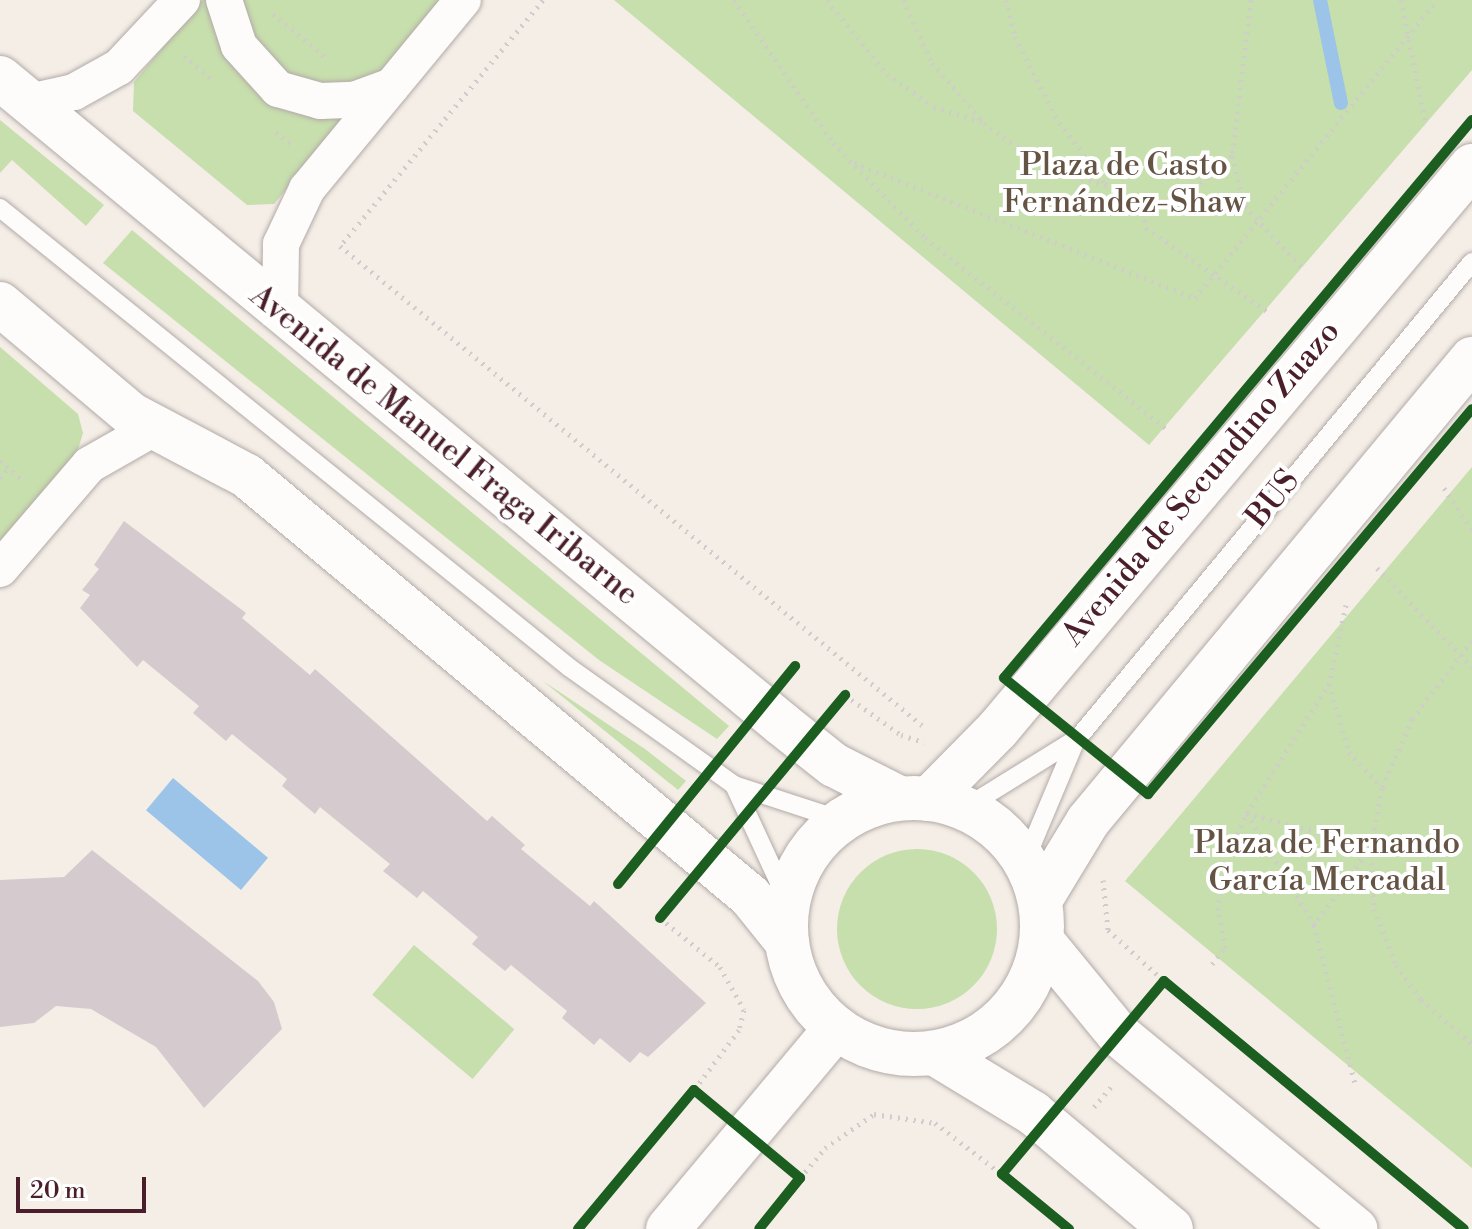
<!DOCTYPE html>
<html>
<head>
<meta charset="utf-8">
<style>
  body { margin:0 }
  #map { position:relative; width:1472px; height:1229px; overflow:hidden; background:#f4eee7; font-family:"Libre Bodoni",serif }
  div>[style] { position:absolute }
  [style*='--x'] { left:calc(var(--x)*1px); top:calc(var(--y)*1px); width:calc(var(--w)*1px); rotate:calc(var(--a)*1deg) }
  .green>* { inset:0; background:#c7dead; transform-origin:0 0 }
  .round { border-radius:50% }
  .water>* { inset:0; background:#9bc4e8; transform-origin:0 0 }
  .stream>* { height:14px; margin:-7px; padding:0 7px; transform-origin:7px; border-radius:7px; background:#9bc4e8 }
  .building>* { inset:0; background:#d5cace }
  .path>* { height:5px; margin-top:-2.5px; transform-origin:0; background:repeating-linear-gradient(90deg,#d1cccc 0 2px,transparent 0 8px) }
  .roads { filter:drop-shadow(0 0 2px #b3aaa7) drop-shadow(0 0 2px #b3aaa7) }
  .service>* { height:18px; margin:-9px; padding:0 9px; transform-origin:9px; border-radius:9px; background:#fdfcfb }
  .minor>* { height:36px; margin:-18px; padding:0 18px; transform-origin:18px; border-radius:18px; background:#fdfcfb }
  .tertiary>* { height:44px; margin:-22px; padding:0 22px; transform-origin:22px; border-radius:22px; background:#fdfcfb }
  .tertiary>.ring { margin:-22px; padding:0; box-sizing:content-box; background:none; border:44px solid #fdfcfb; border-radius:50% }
  .cycleway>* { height:10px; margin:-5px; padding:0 5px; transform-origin:5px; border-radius:5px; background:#1b5e20 }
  span { translate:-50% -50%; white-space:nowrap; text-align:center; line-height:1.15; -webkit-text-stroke:8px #fff; paint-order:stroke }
  .park-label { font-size:32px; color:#655444 }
  .street-label { font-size:32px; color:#4a1f2b }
  .scale { position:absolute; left:16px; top:1177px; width:130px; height:36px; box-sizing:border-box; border:4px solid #4a1f2b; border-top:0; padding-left:10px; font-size:24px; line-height:28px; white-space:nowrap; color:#4a1f2b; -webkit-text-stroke:6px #fff; paint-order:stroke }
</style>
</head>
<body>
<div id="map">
  <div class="green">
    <i style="clip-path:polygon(202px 0,445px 0,274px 204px,247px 205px,133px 111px,134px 82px)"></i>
    <i style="clip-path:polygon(614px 0,1472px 0,1472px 70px,1149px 445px)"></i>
    <i style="clip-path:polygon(0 120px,104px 205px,86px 226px,12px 160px,0 173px)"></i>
    <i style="clip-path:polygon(132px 230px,729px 726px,717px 739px,599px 660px,103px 263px)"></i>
    <i style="clip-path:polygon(0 347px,78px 414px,83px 433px,77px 453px,0 545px)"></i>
    <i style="clip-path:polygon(1472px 467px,1472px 1168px,1125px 881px)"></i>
    <i style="clip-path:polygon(543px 681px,645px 749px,686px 781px,678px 790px)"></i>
    <i class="round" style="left:837px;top:849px;width:160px;height:160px"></i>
    <i style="left:414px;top:945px;width:131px;height:65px;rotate:40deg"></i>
  </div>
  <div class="water">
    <i style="left:173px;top:778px;width:124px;height:42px;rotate:40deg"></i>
  </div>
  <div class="stream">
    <i style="--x:1320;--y:0;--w:105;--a:78.5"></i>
  </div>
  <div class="building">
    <i style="clip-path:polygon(124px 521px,246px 613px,242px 618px,310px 675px,315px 669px,487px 821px,492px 816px,525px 845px,521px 849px,590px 906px,594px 901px,706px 1003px,648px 1057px,640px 1052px,630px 1063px,600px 1038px,594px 1045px,562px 1018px,567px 1011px,511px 965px,505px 971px,472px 944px,478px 937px,423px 891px,417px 898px,383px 871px,390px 864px,320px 807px,315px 814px,282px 786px,287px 779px,232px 734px,226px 741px,193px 713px,199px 706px,143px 660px,137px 667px,80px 608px,90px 595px,82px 590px,99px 569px,94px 565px)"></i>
    <i style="clip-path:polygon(92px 850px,258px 981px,274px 1002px,282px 1029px,204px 1108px,156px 1047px,91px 1009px,56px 1006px,34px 1023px,0 1027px,0 880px,64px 877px)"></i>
  </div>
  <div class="path">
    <i style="--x:543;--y:0;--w:319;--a:129.5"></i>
    <i style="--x:340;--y:246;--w:755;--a:39.47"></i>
    <i style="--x:734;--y:0;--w:174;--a:55.3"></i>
    <i style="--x:833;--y:143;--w:132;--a:45.9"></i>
    <i style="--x:925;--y:238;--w:311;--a:38.3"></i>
    <i style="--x:827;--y:0;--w:95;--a:51"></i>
    <i style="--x:887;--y:74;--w:57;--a:35.1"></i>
    <i style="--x:934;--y:107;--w:50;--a:17.4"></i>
    <i style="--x:903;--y:0;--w:69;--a:65.3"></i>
    <i style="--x:932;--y:63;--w:79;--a:49.1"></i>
    <i style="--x:984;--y:123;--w:82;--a:36"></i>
    <i style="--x:1050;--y:171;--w:57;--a:13.3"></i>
    <i style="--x:1006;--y:0;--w:38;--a:76"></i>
    <i style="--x:1015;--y:37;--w:89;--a:63.1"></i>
    <i style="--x:1055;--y:116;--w:84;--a:53.7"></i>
    <i style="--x:1105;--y:184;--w:41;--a:29.1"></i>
    <i style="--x:1141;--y:204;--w:41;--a:-7"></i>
    <i style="--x:1182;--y:199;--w:66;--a:-40.7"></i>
    <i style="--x:1251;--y:0;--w:157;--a:96.9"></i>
    <i style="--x:1232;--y:156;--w:52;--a:75.4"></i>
    <i style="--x:1245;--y:206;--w:86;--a:47.4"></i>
    <i style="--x:1401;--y:0;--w:128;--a:78.8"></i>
    <i style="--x:273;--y:14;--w:70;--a:39.2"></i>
    <i style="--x:184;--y:56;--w:34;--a:40"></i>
    <i style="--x:276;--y:132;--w:22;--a:39"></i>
    <i style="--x:854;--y:163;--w:367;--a:21.6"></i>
    <i style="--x:1195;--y:298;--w:384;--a:-50.9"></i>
    <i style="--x:1141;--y:204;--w:25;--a:78"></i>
    <i style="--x:1146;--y:228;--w:148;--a:34.5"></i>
    <i style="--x:0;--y:461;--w:31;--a:40"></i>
    <i style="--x:0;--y:478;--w:13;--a:-51"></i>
    <i style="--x:1444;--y:488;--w:50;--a:56.3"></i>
    <i style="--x:1377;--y:568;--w:137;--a:46.2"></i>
    <i style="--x:1346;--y:605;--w:81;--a:102.1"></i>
    <i style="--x:1329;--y:684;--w:71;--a:73.6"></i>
    <i style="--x:1349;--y:752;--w:49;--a:47.5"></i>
    <i style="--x:1472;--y:641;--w:98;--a:127.6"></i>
    <i style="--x:1412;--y:719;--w:75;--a:113.5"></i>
    <i style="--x:1382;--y:788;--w:60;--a:100.6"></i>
    <i style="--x:1371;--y:847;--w:62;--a:87.2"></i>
    <i style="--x:1374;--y:909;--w:60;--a:68.6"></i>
    <i style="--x:1396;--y:965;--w:43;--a:54.5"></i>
    <i style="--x:1421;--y:1000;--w:67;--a:40.8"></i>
    <i style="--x:845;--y:695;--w:69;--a:35.5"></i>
    <i style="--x:901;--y:735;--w:24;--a:17"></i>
    <i style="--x:1103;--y:880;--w:50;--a:84.3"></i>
    <i style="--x:1108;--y:930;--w:76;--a:42.3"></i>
    <i style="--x:660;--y:918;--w:77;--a:39.2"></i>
    <i style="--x:720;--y:967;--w:49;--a:60.8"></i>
    <i style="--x:744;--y:1010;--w:21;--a:104"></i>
    <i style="--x:739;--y:1030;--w:75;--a:126.9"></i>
    <i style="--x:1314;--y:925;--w:163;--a:75.5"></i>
    <i style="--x:1212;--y:964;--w:21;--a:-51"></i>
    <i style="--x:1225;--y:948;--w:39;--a:-100"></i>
    <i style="--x:1218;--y:910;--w:47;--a:-82.7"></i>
    <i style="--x:1224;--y:863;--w:55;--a:-65.3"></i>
    <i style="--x:1247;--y:813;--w:129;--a:15.3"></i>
    <i style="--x:1371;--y:847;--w:97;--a:126.2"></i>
    <i style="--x:1314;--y:925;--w:131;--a:-120.9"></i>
    <i style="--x:1247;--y:813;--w:153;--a:-57.6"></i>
    <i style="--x:1094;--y:1107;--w:30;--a:-50"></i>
    <i style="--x:800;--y:1178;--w:39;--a:-50"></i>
    <i style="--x:825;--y:1148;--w:60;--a:-34.8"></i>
    <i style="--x:874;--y:1114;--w:62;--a:8.4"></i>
    <i style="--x:935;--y:1123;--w:84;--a:37.3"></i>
  </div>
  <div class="roads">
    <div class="service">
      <i style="--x:0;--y:208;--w:732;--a:38.9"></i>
      <i style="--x:570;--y:668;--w:201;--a:35.5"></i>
      <i style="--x:734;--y:785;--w:113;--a:18.1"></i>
      <i style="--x:734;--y:785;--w:129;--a:65.2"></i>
      <i style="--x:965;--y:808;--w:133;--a:-31.8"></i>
      <i style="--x:1078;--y:738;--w:618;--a:-50.38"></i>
      <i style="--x:1025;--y:861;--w:129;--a:-67.2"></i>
    </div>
    <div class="minor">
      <i style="--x:224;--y:0;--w:48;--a:71.9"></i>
      <i style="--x:239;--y:46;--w:58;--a:47.8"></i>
      <i style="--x:278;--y:89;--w:44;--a:15.9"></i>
      <i style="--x:320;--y:101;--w:34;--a:-2"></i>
      <i style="--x:354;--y:100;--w:40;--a:-20.2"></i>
      <i style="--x:29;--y:102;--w:46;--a:-12.5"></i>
      <i style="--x:74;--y:92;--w:51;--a:-29.1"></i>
      <i style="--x:119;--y:67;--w:92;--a:-46.8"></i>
      <i style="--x:280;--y:311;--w:67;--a:-89.1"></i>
      <i style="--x:281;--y:244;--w:61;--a:-64.7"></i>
      <i style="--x:307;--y:189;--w:245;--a:-50.5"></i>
      <i style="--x:0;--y:569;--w:137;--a:-49.4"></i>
      <i style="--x:89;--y:465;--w:75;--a:-29.6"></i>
    </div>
    <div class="tertiary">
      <i style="--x:0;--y:78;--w:1014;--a:39.56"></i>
      <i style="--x:782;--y:724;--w:66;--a:38.3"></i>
      <i style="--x:834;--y:765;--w:71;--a:26.9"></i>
      <i style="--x:0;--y:304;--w:172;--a:40.1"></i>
      <i style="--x:132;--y:415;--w:130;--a:27.9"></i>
      <i style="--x:247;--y:476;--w:655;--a:39.86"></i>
      <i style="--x:750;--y:896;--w:59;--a:51.2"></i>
      <i class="ring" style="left:786px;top:798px;width:212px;height:212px"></i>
      <i style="--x:929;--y:799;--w:98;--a:-45.4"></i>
      <i style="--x:998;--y:729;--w:736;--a:-49.91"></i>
      <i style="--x:1040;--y:900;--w:92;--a:-58.7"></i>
      <i style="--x:1088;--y:821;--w:601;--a:-50.27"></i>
      <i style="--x:1042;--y:941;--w:122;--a:50.7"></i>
      <i style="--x:1119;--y:1035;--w:306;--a:39.4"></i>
      <i style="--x:934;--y:1053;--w:116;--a:31.2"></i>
      <i style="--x:1033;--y:1113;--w:180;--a:40"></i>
      <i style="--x:668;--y:1229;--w:262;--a:-50.1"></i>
    </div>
  </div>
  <div class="cycleway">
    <i style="--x:1472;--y:120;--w:728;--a:129.99"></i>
    <i style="--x:1004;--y:678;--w:185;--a:38.9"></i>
    <i style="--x:1148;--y:794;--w:503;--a:-49.92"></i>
    <i style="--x:618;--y:884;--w:281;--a:-50.9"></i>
    <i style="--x:660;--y:918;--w:290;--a:-50.3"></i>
    <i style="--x:578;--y:1229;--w:181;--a:-50.2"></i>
    <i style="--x:694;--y:1090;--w:138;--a:39.7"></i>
    <i style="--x:800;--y:1178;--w:65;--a:128.8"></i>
    <i style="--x:1069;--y:1229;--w:87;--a:-140.6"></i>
    <i style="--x:1002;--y:1174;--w:252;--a:-50"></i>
    <i style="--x:1164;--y:981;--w:389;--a:39.6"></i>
  </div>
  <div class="park-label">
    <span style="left:1124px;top:184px">Plaza de Casto<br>Fernández-Shaw</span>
    <span style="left:1327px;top:862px">Plaza de Fernando<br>García Mercadal</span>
  </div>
  <div class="street-label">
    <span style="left:444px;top:445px;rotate:39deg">Avenida de Manuel Fraga Iribarne</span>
    <span style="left:1201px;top:483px;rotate:-50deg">Avenida de Secundino Zuazo</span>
    <span style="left:1273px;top:499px;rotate:-51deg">BUS</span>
  </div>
  <div class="scale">20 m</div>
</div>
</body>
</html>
